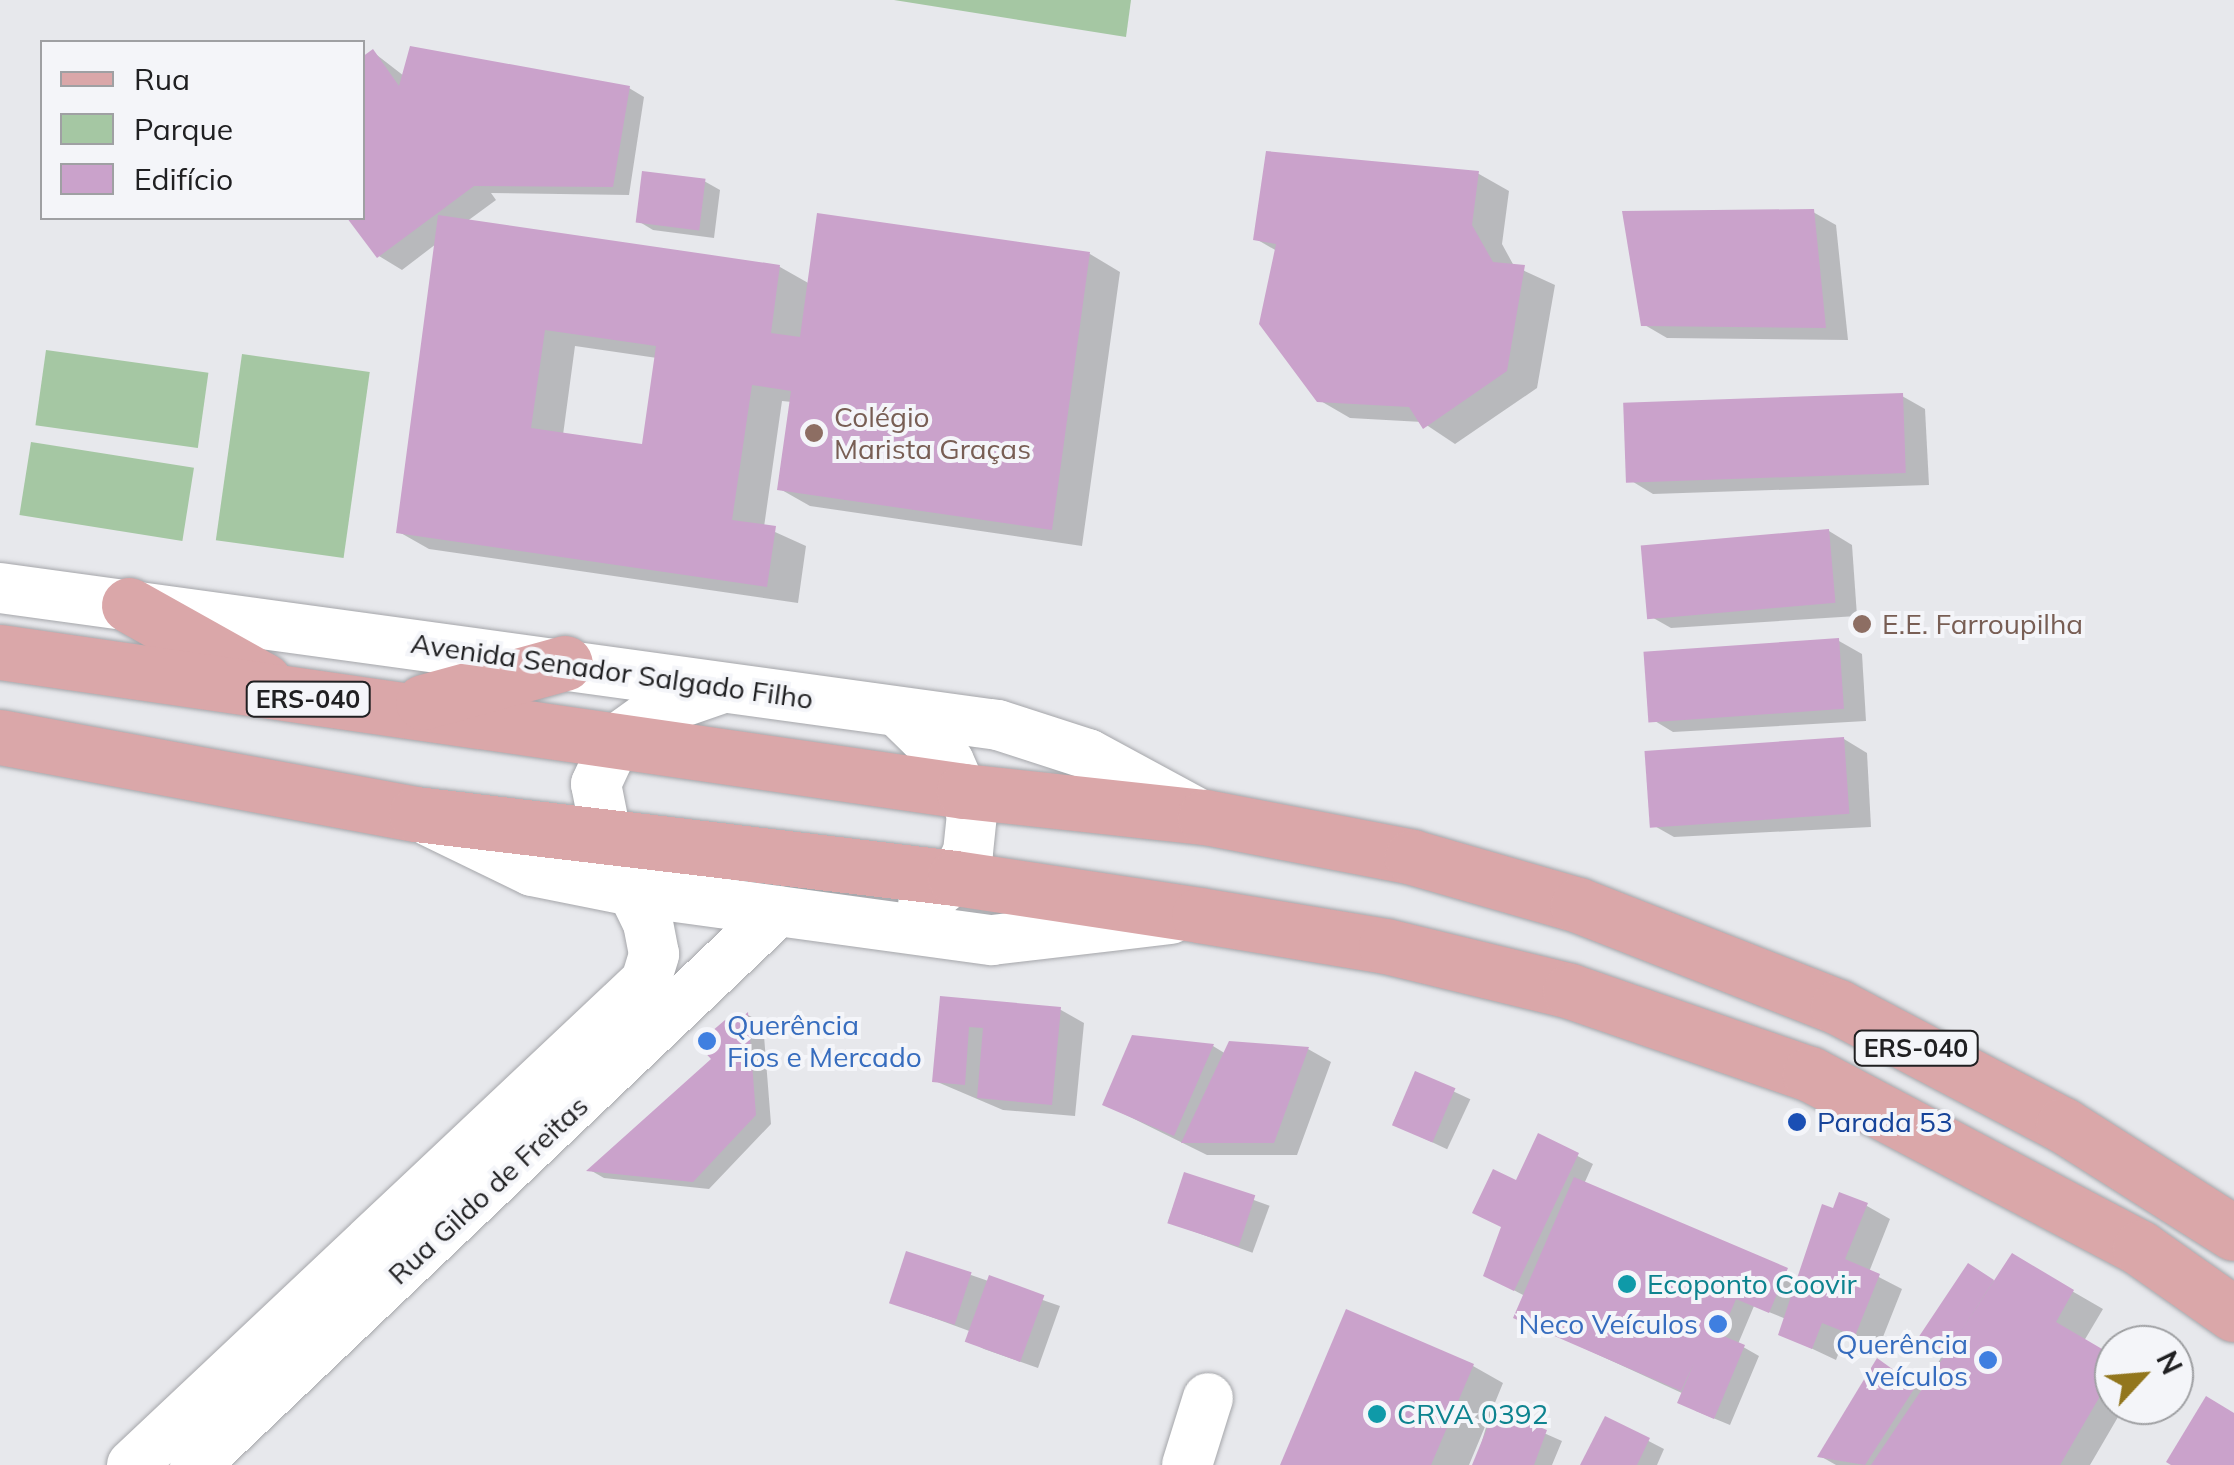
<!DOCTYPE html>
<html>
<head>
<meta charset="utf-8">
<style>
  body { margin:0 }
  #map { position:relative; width:2234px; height:1465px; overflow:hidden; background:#e7e8ec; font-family:Mulish,sans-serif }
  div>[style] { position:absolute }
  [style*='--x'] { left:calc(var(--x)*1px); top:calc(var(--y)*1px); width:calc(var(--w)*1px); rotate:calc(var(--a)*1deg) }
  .green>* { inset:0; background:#a5c7a3; transform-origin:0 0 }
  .shadow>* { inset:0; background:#0003; transform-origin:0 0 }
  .building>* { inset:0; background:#caa2cb; transform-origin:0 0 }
  .roads { filter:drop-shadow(0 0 2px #a5a6aa) drop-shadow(0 0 2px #a5a6aa) }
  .minor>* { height:50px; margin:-25px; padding:0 25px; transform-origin:25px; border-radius:25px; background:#fff }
  .major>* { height:55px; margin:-27.5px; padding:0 27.5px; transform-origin:27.5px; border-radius:27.5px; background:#daa7a9 }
  .dots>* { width:28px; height:28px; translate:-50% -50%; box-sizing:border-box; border:5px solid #f4f5f9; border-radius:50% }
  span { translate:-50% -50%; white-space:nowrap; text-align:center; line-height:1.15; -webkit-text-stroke:8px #f4f5f9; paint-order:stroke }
  .shield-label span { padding:2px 8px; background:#f4f5f9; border:2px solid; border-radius:8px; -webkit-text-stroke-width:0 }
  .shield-label { font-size:25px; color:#202022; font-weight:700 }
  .education-label { font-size:28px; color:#785e54 }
  .left { translate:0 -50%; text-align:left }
  .street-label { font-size:28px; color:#202022 }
  .shop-label { font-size:28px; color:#366cbe }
  .right { translate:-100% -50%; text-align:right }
  .transit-label { font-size:28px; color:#164399 }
  .culture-label { font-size:28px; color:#0d838f }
  .legend { position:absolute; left:40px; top:40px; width:325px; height:180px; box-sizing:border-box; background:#f4f5f9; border:2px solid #9fa0a3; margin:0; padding:12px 18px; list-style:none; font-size:30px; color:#202022 }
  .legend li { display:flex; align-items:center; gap:20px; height:50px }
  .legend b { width:50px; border:2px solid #9fa0a3 }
  .north { position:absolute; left:2094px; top:1325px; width:100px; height:100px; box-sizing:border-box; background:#f4f5f9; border:2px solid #9fa0a3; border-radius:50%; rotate:64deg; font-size:28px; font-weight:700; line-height:40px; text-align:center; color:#202022 }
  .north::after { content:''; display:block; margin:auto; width:35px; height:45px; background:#92761d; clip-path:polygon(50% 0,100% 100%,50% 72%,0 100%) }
</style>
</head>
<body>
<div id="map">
  <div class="green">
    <i style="clip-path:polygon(894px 0,1131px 0,1126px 37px)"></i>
    <i style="left:46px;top:350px;width:164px;height:76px;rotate:8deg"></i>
    <i style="left:242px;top:354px;width:129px;height:188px;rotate:8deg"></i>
    <i style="left:31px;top:442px;width:165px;height:74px;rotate:9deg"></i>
  </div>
  <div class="shadow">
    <i style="clip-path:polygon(evenodd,373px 52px,404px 76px,629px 88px,644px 97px,629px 195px,491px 193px,496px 200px,466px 222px,780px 267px,810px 284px,1090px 254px,1120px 272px,1082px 546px,810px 506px,780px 489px,792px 402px,782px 401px,764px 527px,806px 546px,798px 603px,429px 549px,399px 532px,436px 244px,402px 270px,379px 256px,350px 218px,362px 218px,373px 52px,575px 346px,657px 358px,644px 447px,563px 435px,575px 346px)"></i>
    <i style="clip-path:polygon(1268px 154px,1479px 174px,1509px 191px,1502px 244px,1514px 266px,1555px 285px,1537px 388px,1455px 444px,1422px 422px,1350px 418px,1319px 400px,1277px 251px,1256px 239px)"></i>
    <i style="clip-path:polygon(704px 181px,720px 190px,714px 238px,653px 230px,638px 221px)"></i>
    <i style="clip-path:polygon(1813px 212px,1836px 225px,1848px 340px,1667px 338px,1643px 324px)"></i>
    <i style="clip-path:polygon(1902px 396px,1925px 409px,1929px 485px,1653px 494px,1630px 480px)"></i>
    <i style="clip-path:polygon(1829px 531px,1852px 545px,1857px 616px,1671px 628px,1648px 615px)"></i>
    <i style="clip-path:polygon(1839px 641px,1862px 654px,1866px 721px,1673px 732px,1650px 718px)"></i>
    <i style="clip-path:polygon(1844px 739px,1867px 753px,1871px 827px,1674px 837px,1651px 824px)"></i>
    <i style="clip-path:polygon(942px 999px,1061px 1010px,1084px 1023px,1075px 1116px,1003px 1110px,935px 1081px)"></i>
    <i style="clip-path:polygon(748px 1015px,763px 1023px,771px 1124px,709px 1189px,604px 1178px,590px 1170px,714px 1060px,725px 1023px,734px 1028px)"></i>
    <i style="clip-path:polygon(1213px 1046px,1226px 1054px,1308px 1049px,1331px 1062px,1297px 1155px,1207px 1155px,1120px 1112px)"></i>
    <i style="left:1416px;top:1074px;width:60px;height:55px;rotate:25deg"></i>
    <i style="clip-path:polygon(1539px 1136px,1593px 1164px,1584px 1184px,1800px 1278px,1834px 1211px,1867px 1206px,1890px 1219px,1869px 1272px,1902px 1289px,1879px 1347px,1846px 1334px,1836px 1360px,1781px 1334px,1786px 1319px,1754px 1306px,1738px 1344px,1759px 1356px,1730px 1425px,1696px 1411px,1684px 1394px,1516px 1317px,1525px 1296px,1502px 1284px,1517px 1183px)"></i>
    <i style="left:1185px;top:1175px;width:90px;height:50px;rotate:20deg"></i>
    <i style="clip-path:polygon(2013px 1257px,2103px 1309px,2084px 1341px,2114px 1358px,2114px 1405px,2125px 1405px,2090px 1465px,1836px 1465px,1820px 1456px,1893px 1370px,1923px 1392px,1984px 1275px,1996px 1282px)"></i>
    <i style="clip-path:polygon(971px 1275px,1060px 1306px,1038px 1368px,984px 1349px,969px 1341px,972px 1332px,893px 1303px)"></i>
    <i style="clip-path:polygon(1473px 1366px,1503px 1383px,1492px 1410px,1562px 1441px,1552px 1465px,1475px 1465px,1489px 1417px,1469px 1465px,1282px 1465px)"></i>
    <i style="clip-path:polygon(1606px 1419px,1664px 1449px,1657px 1465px,1583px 1465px)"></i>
  </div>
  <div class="building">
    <i style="clip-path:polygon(410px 46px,630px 86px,613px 187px,474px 186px,377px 258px,347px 218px,362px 218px,362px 57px,373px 49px,399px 86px)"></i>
    <i style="clip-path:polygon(1266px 151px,1479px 171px,1472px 225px,1493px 262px,1525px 265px,1507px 371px,1423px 429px,1409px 407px,1317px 402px,1259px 324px,1276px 244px,1253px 240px)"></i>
    <i style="left:642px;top:171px;width:64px;height:52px;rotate:7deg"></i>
    <i style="clip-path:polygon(1814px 209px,1826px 328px,1641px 326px,1622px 211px)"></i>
    <i style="clip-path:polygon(evenodd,817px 213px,1090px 252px,1052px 530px,777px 490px,791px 391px,752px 385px,732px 520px,776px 526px,767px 587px,396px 533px,438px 215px,780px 265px,771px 333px,800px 337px,817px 213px,545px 330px,656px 346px,642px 444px,531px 428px,545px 330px)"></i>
    <i style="left:1903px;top:393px;width:80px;height:280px;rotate:88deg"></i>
    <i style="left:1829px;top:529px;width:74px;height:189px;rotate:85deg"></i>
    <i style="left:1839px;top:638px;width:71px;height:196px;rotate:86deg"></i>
    <i style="left:1844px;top:737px;width:77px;height:200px;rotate:86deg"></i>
    <i style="clip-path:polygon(940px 996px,1061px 1007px,1052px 1105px,977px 1098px,983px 1028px,969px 1027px,965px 1085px,932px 1082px)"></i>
    <i style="clip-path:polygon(748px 1012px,756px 1115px,693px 1182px,586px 1171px,711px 1059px,697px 1044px,725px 1020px,731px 1027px)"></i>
    <i style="clip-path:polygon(1132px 1035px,1214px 1044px,1174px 1136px,1102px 1105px)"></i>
    <i style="clip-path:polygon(1229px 1041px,1309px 1047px,1274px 1143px,1181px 1143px)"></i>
    <i style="left:1415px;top:1071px;width:44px;height:59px;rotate:23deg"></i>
    <i style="clip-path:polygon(1538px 1133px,1579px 1153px,1514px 1291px,1483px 1276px,1501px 1227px,1472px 1213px,1493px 1169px,1516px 1180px)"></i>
    <i style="left:1184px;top:1172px;width:75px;height:54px;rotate:18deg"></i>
    <i style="clip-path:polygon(1574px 1177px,1788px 1268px,1769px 1313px,1736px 1299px,1721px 1335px,1745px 1345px,1714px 1419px,1677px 1403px,1694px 1363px,1681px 1391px,1513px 1318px)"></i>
    <i style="clip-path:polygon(1839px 1192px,1868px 1203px,1845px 1259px,1880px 1274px,1855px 1336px,1822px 1323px,1812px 1349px,1778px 1335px,1822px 1204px,1833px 1208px)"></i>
    <i style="left:906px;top:1251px;width:69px;height:55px;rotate:18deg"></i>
    <i style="clip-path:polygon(2012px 1253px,2074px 1290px,2056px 1322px,2114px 1356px,2114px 1372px,2060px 1465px,1871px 1465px,1943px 1358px,1916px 1341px,1968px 1263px,1994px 1280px,1954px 1342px)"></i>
    <i style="left:989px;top:1275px;width:59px;height:71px;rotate:20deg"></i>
    <i style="clip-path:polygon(1346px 1309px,1474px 1364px,1431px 1465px,1280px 1465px)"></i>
    <i style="clip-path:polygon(1877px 1358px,1916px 1386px,1865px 1465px,1817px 1457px)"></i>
    <i style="clip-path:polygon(2206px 1396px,2234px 1413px,2234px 1465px,2171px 1465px,2166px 1462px)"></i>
    <i style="clip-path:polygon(1495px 1409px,1547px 1430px,1534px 1465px,1472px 1465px)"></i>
    <i style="clip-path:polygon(1605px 1416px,1650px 1438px,1637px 1465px,1580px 1465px)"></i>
  </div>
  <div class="roads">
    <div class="minor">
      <i style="--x:0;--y:588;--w:1007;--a:7.82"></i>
      <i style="--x:998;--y:725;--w:95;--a:17.9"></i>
      <i style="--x:1088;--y:754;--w:128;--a:28.4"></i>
      <i style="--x:899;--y:713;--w:70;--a:44.4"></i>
      <i style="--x:949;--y:762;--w:57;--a:66.1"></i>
      <i style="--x:972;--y:814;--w:38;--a:96"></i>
      <i style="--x:968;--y:852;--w:29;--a:117"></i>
      <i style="--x:955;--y:878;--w:41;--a:140.9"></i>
      <i style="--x:429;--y:821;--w:114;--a:25.9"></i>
      <i style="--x:532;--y:871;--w:102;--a:11.3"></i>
      <i style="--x:632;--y:891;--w:363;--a:7.8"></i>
      <i style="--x:992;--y:940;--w:180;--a:-6.7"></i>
      <i style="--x:132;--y:1465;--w:706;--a:-43.28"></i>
      <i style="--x:646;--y:981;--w:28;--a:-73"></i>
      <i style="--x:654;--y:954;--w:32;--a:-101"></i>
      <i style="--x:648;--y:923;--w:93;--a:-116"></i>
      <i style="--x:607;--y:839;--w:56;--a:-101.3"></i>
      <i style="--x:596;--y:784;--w:50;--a:-65"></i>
      <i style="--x:617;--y:739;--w:48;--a:-35.7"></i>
      <i style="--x:656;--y:711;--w:68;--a:-19"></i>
      <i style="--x:195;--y:1465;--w:804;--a:-43.54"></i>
      <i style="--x:1187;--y:1465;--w:70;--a:-72.6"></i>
    </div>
    <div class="major">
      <i style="--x:129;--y:605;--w:154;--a:29.2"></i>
      <i style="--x:0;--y:652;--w:974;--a:8.2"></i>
      <i style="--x:964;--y:791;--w:242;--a:6.2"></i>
      <i style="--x:1205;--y:817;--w:211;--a:10.9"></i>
      <i style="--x:1412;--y:857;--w:173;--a:16.1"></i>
      <i style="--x:1578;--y:905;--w:279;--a:21.4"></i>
      <i style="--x:1838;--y:1007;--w:254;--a:27.7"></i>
      <i style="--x:2063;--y:1125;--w:202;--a:32.3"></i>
      <i style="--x:423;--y:702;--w:147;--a:-15.4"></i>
      <i style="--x:0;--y:737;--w:423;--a:10.5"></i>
      <i style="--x:416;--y:814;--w:543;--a:6.77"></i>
      <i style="--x:955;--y:878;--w:247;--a:8.6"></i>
      <i style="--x:1199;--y:915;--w:190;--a:9.4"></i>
      <i style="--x:1386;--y:946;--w:189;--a:13.7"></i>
      <i style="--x:1570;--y:991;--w:254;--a:19.1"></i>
      <i style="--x:1810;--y:1074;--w:373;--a:27.8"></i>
      <i style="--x:2140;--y:1248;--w:115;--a:35.1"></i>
    </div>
  </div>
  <div class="dots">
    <i style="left:814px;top:433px;background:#8d6e63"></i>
    <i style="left:1862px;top:624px;background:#8d6e63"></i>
    <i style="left:707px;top:1041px;background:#3f7fe0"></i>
    <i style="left:1797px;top:1122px;background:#1a4fb4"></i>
    <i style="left:1627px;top:1284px;background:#0f9aa8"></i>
    <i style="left:1718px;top:1324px;background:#3f7fe0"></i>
    <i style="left:1988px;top:1360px;background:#3f7fe0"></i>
    <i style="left:1377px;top:1414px;background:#0f9aa8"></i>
  </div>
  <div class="shield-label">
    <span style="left:308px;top:699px">ERS-040</span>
    <span style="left:1916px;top:1048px">ERS-040</span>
  </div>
  <div class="education-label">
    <span class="left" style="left:834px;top:433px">Colégio<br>Marista Graças</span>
    <span class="left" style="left:1882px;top:624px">E.E. Farroupilha</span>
  </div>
  <div class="street-label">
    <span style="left:612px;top:671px;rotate:8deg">Avenida Senador Salgado Filho</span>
    <span style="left:488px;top:1190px;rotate:-43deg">Rua Gildo de Freitas</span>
  </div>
  <div class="shop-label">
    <span class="left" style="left:727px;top:1041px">Querência<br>Fios e Mercado</span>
    <span class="right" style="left:1698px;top:1324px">Neco Veículos</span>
    <span class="right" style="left:1968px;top:1360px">Querência<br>veículos</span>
  </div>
  <div class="transit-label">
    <span class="left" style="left:1817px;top:1122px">Parada 53</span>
  </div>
  <div class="culture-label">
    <span class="left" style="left:1647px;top:1284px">Ecoponto Coovir</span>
    <span class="left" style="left:1397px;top:1414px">CRVA 0392</span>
  </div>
  <ul class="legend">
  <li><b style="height:12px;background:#daa7a9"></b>Rua</li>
  <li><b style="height:28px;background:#a5c7a3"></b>Parque</li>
  <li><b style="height:28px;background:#caa2cb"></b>Edifício</li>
  </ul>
  <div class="north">N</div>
</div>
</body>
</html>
